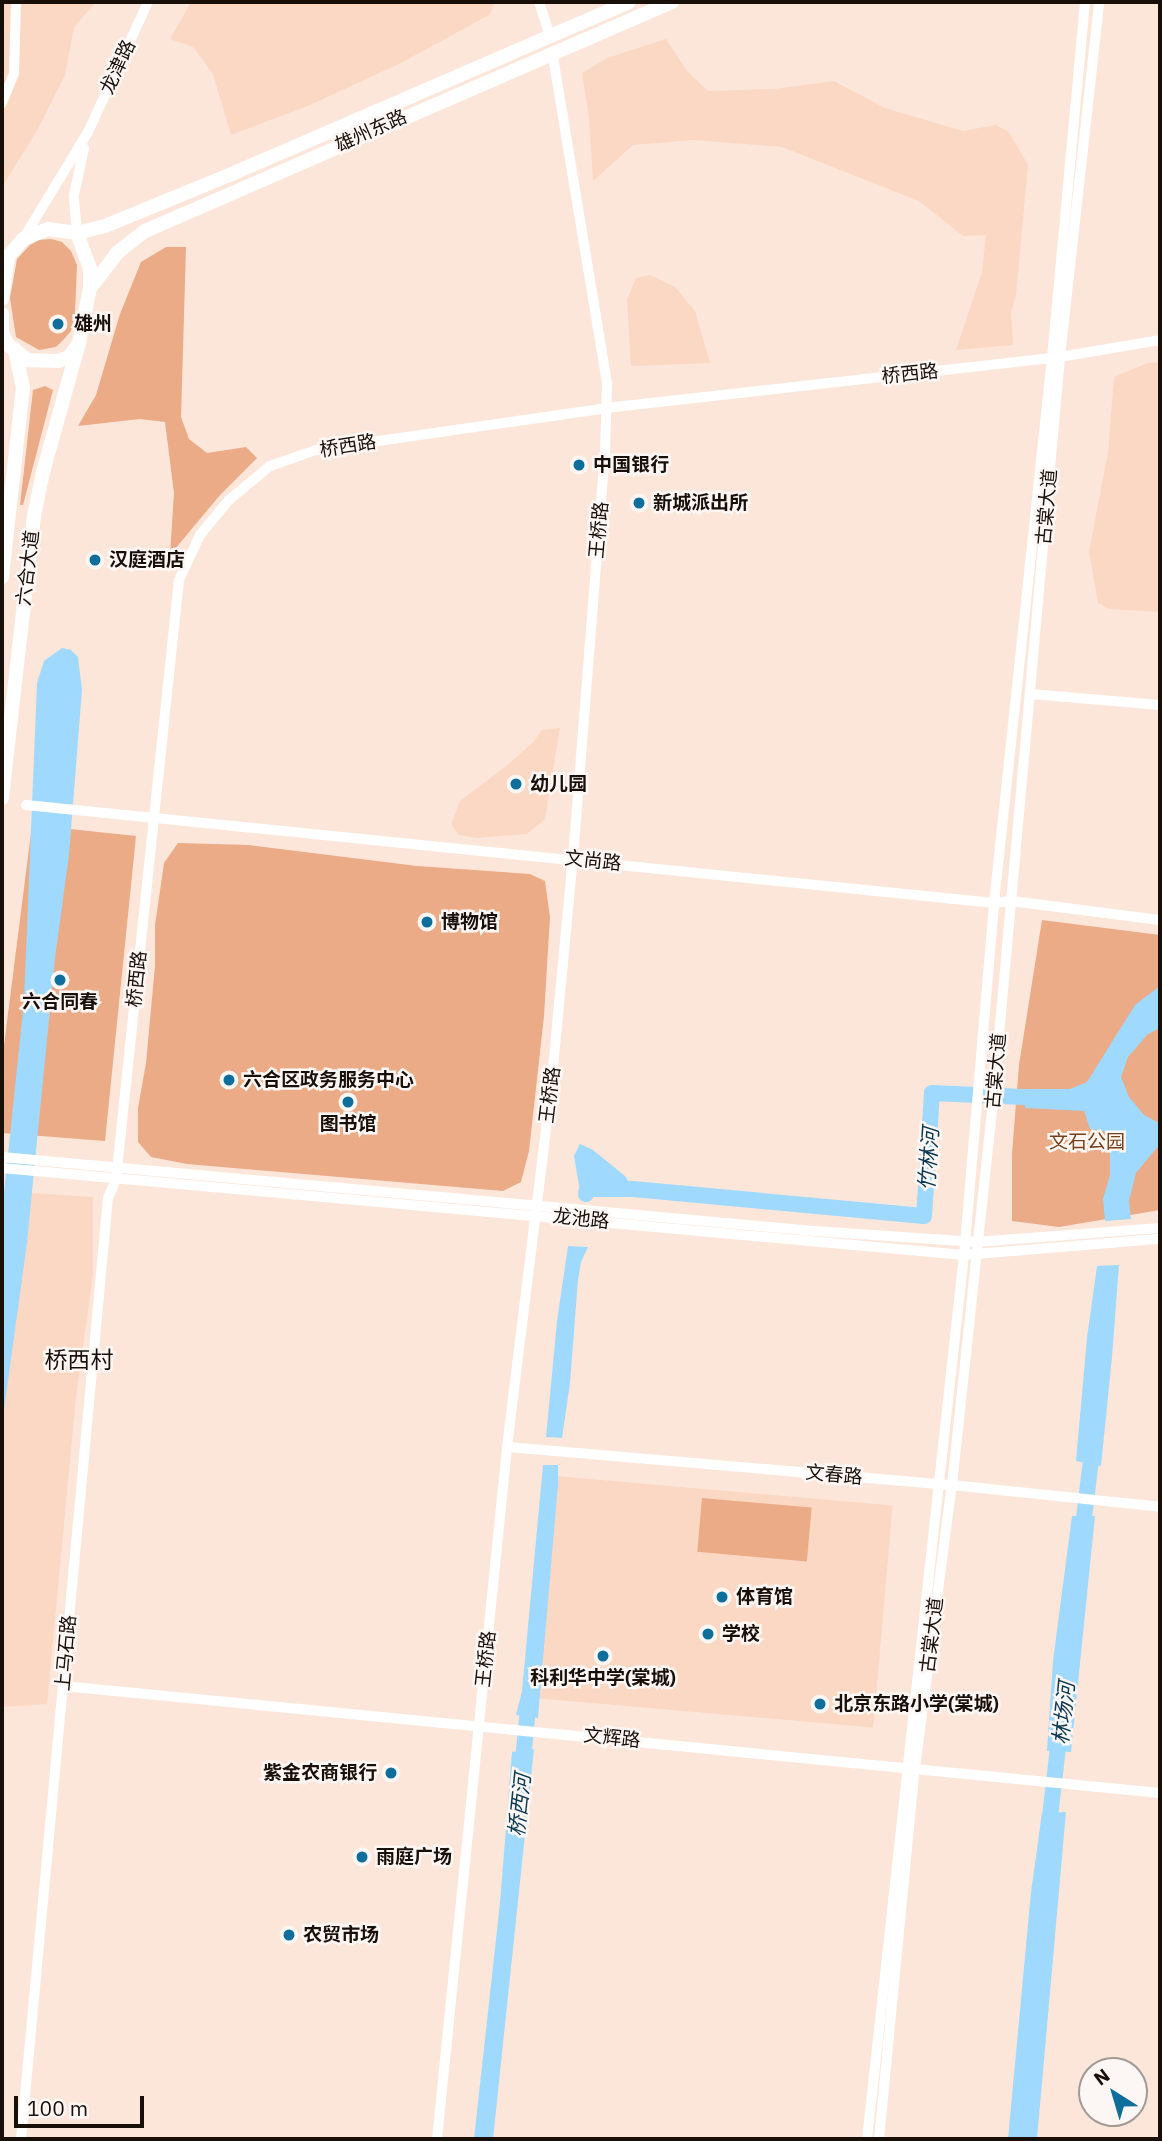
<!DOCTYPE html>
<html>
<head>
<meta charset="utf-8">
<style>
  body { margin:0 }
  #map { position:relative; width:1162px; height:2141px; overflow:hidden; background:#fce6d9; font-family:"IBM Plex Sans","Noto Sans SC",sans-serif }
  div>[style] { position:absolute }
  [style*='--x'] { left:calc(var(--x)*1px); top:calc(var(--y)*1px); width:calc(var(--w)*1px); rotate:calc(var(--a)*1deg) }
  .built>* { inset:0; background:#fbd8c4; transform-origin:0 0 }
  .green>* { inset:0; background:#eaab86; transform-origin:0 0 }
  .water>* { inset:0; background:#a0d9fe }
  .river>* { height:16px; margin:-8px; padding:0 8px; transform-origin:8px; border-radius:8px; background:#a0d9fe }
  .secondary>* { height:10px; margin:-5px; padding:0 5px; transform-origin:5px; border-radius:5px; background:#fff }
  .highway>* { height:14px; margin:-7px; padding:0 7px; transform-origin:7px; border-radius:7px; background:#fff }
  .dots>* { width:19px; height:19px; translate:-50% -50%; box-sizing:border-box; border:4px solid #fcf7f4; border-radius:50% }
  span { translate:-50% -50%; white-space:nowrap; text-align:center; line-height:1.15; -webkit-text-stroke:5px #fcf7f4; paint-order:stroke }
  .street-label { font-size:19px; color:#180f09 }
  .poi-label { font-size:19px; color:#180f09; font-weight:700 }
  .left { translate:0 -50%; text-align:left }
  .right { translate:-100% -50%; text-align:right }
  .park-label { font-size:19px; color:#793f17 }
  .water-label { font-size:21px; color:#0b3952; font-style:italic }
  .quarter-label { font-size:23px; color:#180f09 }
  .frame { position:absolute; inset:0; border:4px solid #180f09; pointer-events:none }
  .north { position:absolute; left:1078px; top:2057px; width:70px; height:70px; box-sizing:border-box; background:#fcf7f4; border:2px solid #a19a96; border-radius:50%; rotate:323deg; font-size:19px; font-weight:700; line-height:28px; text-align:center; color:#180f09 }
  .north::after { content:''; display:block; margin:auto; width:24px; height:32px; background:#0e6f9d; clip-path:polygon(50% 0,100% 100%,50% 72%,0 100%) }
  .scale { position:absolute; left:14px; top:2096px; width:130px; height:32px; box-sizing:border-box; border:4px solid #180f09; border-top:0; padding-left:9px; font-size:21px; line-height:24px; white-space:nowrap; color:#180f09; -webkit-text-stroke:5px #fcf7f4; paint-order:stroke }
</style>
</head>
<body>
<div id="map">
  <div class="built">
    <i style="clip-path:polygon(2px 2px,96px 2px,74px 27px,65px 75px,38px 129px,2px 187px)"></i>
    <i style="clip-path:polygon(191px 2px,495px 2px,489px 15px,401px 63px,310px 105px,231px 135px,213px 74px,193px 47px,170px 39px)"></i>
    <i style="clip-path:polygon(666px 39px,687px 71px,708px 91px,774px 89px,834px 81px,885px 108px,963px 131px,996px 125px,1009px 132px,1028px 165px,1016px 295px,1011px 312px,1013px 345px,956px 350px,982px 272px,986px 235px,963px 236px,919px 201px,782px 147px,694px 140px,633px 145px,593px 181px,589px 117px,582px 73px,607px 58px)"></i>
    <i style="clip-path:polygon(650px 275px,675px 287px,695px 311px,710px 363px,631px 366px,627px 300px,636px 278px)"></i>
    <i style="clip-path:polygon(1160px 362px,1160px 612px,1109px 609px,1098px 603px,1089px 552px,1108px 452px,1114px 377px,1148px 363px)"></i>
    <i style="clip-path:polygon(560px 728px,545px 819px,527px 834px,477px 838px,459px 835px,451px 824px,460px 801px,510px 763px,533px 742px,542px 730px)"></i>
    <i style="clip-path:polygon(32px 1193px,93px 1197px,93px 1275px,76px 1397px,47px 1704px,2px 1707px,2px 1194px)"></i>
    <i style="left:545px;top:1475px;width:349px;height:223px;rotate:5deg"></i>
  </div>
  <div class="green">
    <i style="clip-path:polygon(51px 239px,62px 242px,71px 251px,77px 265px,75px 313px,71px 331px,64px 339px,56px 347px,39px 350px,16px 337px,10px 298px,17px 259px,30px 245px,39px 240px)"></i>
    <i style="clip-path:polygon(166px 247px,186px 247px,181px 417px,189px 439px,207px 453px,246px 447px,257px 458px,220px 495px,170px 555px,174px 493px,165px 422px,140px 419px,78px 426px,96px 395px,120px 314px,141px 262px)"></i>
    <i style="clip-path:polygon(45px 386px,53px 390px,23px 505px,20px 505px,33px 390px)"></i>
    <i style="clip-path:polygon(32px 825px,136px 836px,105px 1141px,2px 1133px,2px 1061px)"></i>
    <i style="clip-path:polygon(178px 843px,249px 845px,417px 866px,530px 874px,545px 881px,550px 917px,544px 1016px,529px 1151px,521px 1182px,503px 1191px,187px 1164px,151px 1157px,138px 1142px,138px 1108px,146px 1063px,155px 966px,155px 925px,164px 863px)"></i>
    <i style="clip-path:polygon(1042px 920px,1160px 935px,1160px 1210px,1059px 1227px,1012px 1221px,1012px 1154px,1019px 1065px)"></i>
    <i style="left:702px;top:1498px;width:110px;height:54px;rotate:5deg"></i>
  </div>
  <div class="water">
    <i style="clip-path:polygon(62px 648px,71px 650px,78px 657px,82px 690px,69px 855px,55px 958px,27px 1243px,3px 1417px,2px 1451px,2px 1212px,24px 1001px,37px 683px,44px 661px)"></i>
    <i style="clip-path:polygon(1160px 986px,1160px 1028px,1148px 1034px,1128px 1057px,1121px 1077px,1129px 1097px,1144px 1115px,1159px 1123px,1160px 1144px,1136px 1173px,1129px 1201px,1131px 1219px,1105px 1221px,1103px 1199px,1110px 1175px,1110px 1153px,1104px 1131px,1090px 1129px,1084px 1111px,1025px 1108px,1023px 1089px,1070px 1089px,1087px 1082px,1135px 1005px)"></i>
    <i style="clip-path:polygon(580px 1144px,593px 1150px,625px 1176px,633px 1189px,615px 1193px,579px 1185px,574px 1156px)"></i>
    <i style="clip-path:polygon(568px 1246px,588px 1247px,581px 1262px,578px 1280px,570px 1383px,562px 1438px,546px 1437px,557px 1321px)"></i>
    <i style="clip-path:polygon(1119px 1265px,1112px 1357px,1101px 1466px,1076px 1461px,1087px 1338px,1097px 1266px)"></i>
    <i style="clip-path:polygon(543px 1465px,558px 1465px,558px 1484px,538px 1718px,516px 1715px,522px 1691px)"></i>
    <i style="clip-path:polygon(1072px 1516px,1095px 1516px,1071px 1752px,1047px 1751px,1053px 1661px)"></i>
    <i style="clip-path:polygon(534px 1749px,493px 2139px,474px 2139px,500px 1903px,512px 1752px)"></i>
    <i style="clip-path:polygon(1066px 1812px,1037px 2139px,1008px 2139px,1031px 1892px,1042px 1813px)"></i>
  </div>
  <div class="river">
    <i style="--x:586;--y:1194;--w:5;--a:-79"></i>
    <i style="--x:587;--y:1189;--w:46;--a:0"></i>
    <i style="--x:633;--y:1189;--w:292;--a:5.3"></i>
    <i style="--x:924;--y:1216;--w:123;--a:-86.3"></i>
    <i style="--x:932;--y:1093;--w:113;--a:2.5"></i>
    <i style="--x:1082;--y:1535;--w:93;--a:-83.2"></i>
    <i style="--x:522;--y:1770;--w:72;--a:-84.4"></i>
    <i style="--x:1048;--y:1834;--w:104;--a:-83.4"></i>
  </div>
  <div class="secondary">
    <i style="--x:539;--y:2;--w:35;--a:72"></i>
    <i style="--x:2;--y:103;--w:32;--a:-68"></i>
    <i style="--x:14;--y:73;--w:71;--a:-88.4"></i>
    <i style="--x:77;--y:233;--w:38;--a:-95"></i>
    <i style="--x:74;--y:195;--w:48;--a:-78"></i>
    <i style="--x:23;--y:239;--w:125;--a:-58.7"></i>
    <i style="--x:88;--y:132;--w:143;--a:-65.2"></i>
    <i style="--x:1031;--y:694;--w:129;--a:4.9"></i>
    <i style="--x:26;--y:805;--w:973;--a:5.78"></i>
    <i style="--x:994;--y:903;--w:17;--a:-7"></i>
    <i style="--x:1011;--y:901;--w:150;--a:7.3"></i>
    <i style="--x:2;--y:1157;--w:815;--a:5.21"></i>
    <i style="--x:814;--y:1231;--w:163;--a:3.9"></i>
    <i style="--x:977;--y:1242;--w:184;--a:-4.4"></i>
    <i style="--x:2;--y:1168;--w:966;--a:5.17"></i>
    <i style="--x:964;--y:1255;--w:197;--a:-4.7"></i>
    <i style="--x:507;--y:1447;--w:447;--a:4.9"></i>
    <i style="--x:952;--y:1485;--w:209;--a:6"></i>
    <i style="--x:63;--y:1686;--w:1102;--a:5.57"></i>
    <i style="--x:21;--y:2139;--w:945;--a:-84.72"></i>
    <i style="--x:108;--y:1198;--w:21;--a:-67"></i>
    <i style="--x:116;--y:1179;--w:602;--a:-84"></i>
    <i style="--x:179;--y:580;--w:50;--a:-65"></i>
    <i style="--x:200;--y:535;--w:45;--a:-50.4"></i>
    <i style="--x:229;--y:500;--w:53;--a:-39.7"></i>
    <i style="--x:270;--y:466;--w:49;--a:-19.2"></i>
    <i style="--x:316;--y:450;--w:293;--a:-8.2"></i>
    <i style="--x:606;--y:408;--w:457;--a:-6.4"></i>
    <i style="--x:1060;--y:357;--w:101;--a:-9.6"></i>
    <i style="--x:437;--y:2139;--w:696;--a:-84.22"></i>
    <i style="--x:507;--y:1447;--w:361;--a:-83"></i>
    <i style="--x:551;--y:1089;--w:232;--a:-84.6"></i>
    <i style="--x:573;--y:858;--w:405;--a:-85.5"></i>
    <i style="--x:605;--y:454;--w:71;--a:-88.4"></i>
    <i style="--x:607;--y:383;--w:336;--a:-99.4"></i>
    <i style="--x:867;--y:2139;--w:889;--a:-83.74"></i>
    <i style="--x:964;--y:1255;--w:353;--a:-85.1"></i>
    <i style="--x:994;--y:903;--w:548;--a:-83.93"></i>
    <i style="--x:1052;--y:358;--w:358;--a:-84.7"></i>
    <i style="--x:879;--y:2139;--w:373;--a:-84.5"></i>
    <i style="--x:915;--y:1768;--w:285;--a:-82.6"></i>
    <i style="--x:952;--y:1485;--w:396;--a:-83.9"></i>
    <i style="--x:994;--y:1091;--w:737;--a:-84.86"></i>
    <i style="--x:1060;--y:357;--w:357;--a:-83.7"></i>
  </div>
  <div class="highway">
    <i style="--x:77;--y:233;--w:29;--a:-14"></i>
    <i style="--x:105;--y:226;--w:139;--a:-22.3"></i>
    <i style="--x:234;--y:173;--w:430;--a:-23.4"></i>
    <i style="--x:91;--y:287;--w:44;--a:-52.4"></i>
    <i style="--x:118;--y:252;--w:34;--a:-38"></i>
    <i style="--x:145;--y:231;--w:575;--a:-23.49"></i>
    <i style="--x:2;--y:299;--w:42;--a:-81.9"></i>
    <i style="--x:8;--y:257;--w:23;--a:-50"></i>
    <i style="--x:23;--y:239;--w:27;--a:-22"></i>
    <i style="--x:48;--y:229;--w:29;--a:8"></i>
    <i style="--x:77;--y:233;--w:37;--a:70"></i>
    <i style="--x:90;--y:268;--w:20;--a:90"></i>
    <i style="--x:90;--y:288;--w:56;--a:101.3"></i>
    <i style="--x:79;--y:343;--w:134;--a:105.6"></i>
    <i style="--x:43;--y:472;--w:45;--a:101.6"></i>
    <i style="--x:34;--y:516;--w:284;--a:96.5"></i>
    <i style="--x:2;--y:314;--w:19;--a:90"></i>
    <i style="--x:2;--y:333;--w:13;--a:63"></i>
    <i style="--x:8;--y:345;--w:25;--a:37"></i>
    <i style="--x:28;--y:360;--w:30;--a:2"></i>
    <i style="--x:58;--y:361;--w:12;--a:-20"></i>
    <i style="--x:69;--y:357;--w:12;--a:-55"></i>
    <i style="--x:2;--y:577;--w:190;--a:-83.7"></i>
    <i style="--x:23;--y:388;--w:40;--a:-102"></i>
  </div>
  <div class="dots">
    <i style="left:58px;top:324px;background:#0e6f9d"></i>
    <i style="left:579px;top:465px;background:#0e6f9d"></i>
    <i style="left:639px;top:503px;background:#0e6f9d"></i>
    <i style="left:95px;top:560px;background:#0e6f9d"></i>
    <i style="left:516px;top:784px;background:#0e6f9d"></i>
    <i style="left:427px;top:922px;background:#0e6f9d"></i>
    <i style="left:60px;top:980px;background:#0e6f9d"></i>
    <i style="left:229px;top:1080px;background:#0e6f9d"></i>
    <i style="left:348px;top:1102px;background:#0e6f9d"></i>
    <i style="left:722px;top:1597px;background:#0e6f9d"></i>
    <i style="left:708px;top:1634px;background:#0e6f9d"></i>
    <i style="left:603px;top:1656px;background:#0e6f9d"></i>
    <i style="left:820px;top:1704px;background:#0e6f9d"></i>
    <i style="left:391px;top:1773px;background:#0e6f9d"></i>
    <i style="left:362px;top:1857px;background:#0e6f9d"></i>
    <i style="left:289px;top:1935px;background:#0e6f9d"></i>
  </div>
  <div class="street-label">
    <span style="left:118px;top:67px;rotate:-65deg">龙津路</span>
    <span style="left:371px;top:131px;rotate:-24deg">雄州东路</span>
    <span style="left:910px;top:374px;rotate:-6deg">桥西路</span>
    <span style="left:348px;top:446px;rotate:-9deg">桥西路</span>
    <span style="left:1047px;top:507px;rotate:-85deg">古棠大道</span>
    <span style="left:599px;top:530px;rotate:-85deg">王桥路</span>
    <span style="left:28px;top:568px;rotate:-83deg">六合大道</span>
    <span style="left:593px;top:861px;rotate:6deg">文尚路</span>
    <span style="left:137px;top:979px;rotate:-84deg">桥西路</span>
    <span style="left:996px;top:1071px;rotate:-85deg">古棠大道</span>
    <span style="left:550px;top:1095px;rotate:-83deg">王桥路</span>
    <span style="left:581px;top:1219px;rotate:6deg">龙池路</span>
    <span style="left:834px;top:1475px;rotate:5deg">文春路</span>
    <span style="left:932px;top:1635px;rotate:-83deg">古棠大道</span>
    <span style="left:66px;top:1653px;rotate:-85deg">上马石路</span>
    <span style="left:486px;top:1659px;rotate:-84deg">王桥路</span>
    <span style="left:612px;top:1738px;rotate:6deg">文辉路</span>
  </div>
  <div class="poi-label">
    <span class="left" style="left:74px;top:324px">雄州</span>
    <span class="left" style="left:593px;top:465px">中国银行</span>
    <span class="left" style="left:653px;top:503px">新城派出所</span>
    <span class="left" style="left:109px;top:560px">汉庭酒店</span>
    <span class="left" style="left:530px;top:784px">幼儿园</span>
    <span class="left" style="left:441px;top:922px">博物馆</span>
    <span style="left:60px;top:1002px">六合同春</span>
    <span class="left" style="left:243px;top:1080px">六合区政务服务中心</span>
    <span style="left:348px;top:1124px">图书馆</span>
    <span class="left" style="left:736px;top:1597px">体育馆</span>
    <span class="left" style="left:722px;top:1634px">学校</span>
    <span style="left:603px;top:1678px">科利华中学(棠城)</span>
    <span class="left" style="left:834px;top:1704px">北京东路小学(棠城)</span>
    <span class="right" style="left:377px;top:1773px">紫金农商银行</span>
    <span class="left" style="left:376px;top:1857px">雨庭广场</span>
    <span class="left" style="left:303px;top:1935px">农贸市场</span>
  </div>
  <div class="park-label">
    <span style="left:1087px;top:1142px">文石公园</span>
  </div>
  <div class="water-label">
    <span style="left:928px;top:1159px;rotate:-86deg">竹林河</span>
    <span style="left:1063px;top:1713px;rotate:-84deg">林场河</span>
    <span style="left:519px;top:1805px;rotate:-84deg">桥西河</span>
  </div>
  <div class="quarter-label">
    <span style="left:79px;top:1359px">桥西村</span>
  </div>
  <div class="frame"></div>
  <div class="north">N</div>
  <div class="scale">100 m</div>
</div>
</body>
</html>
